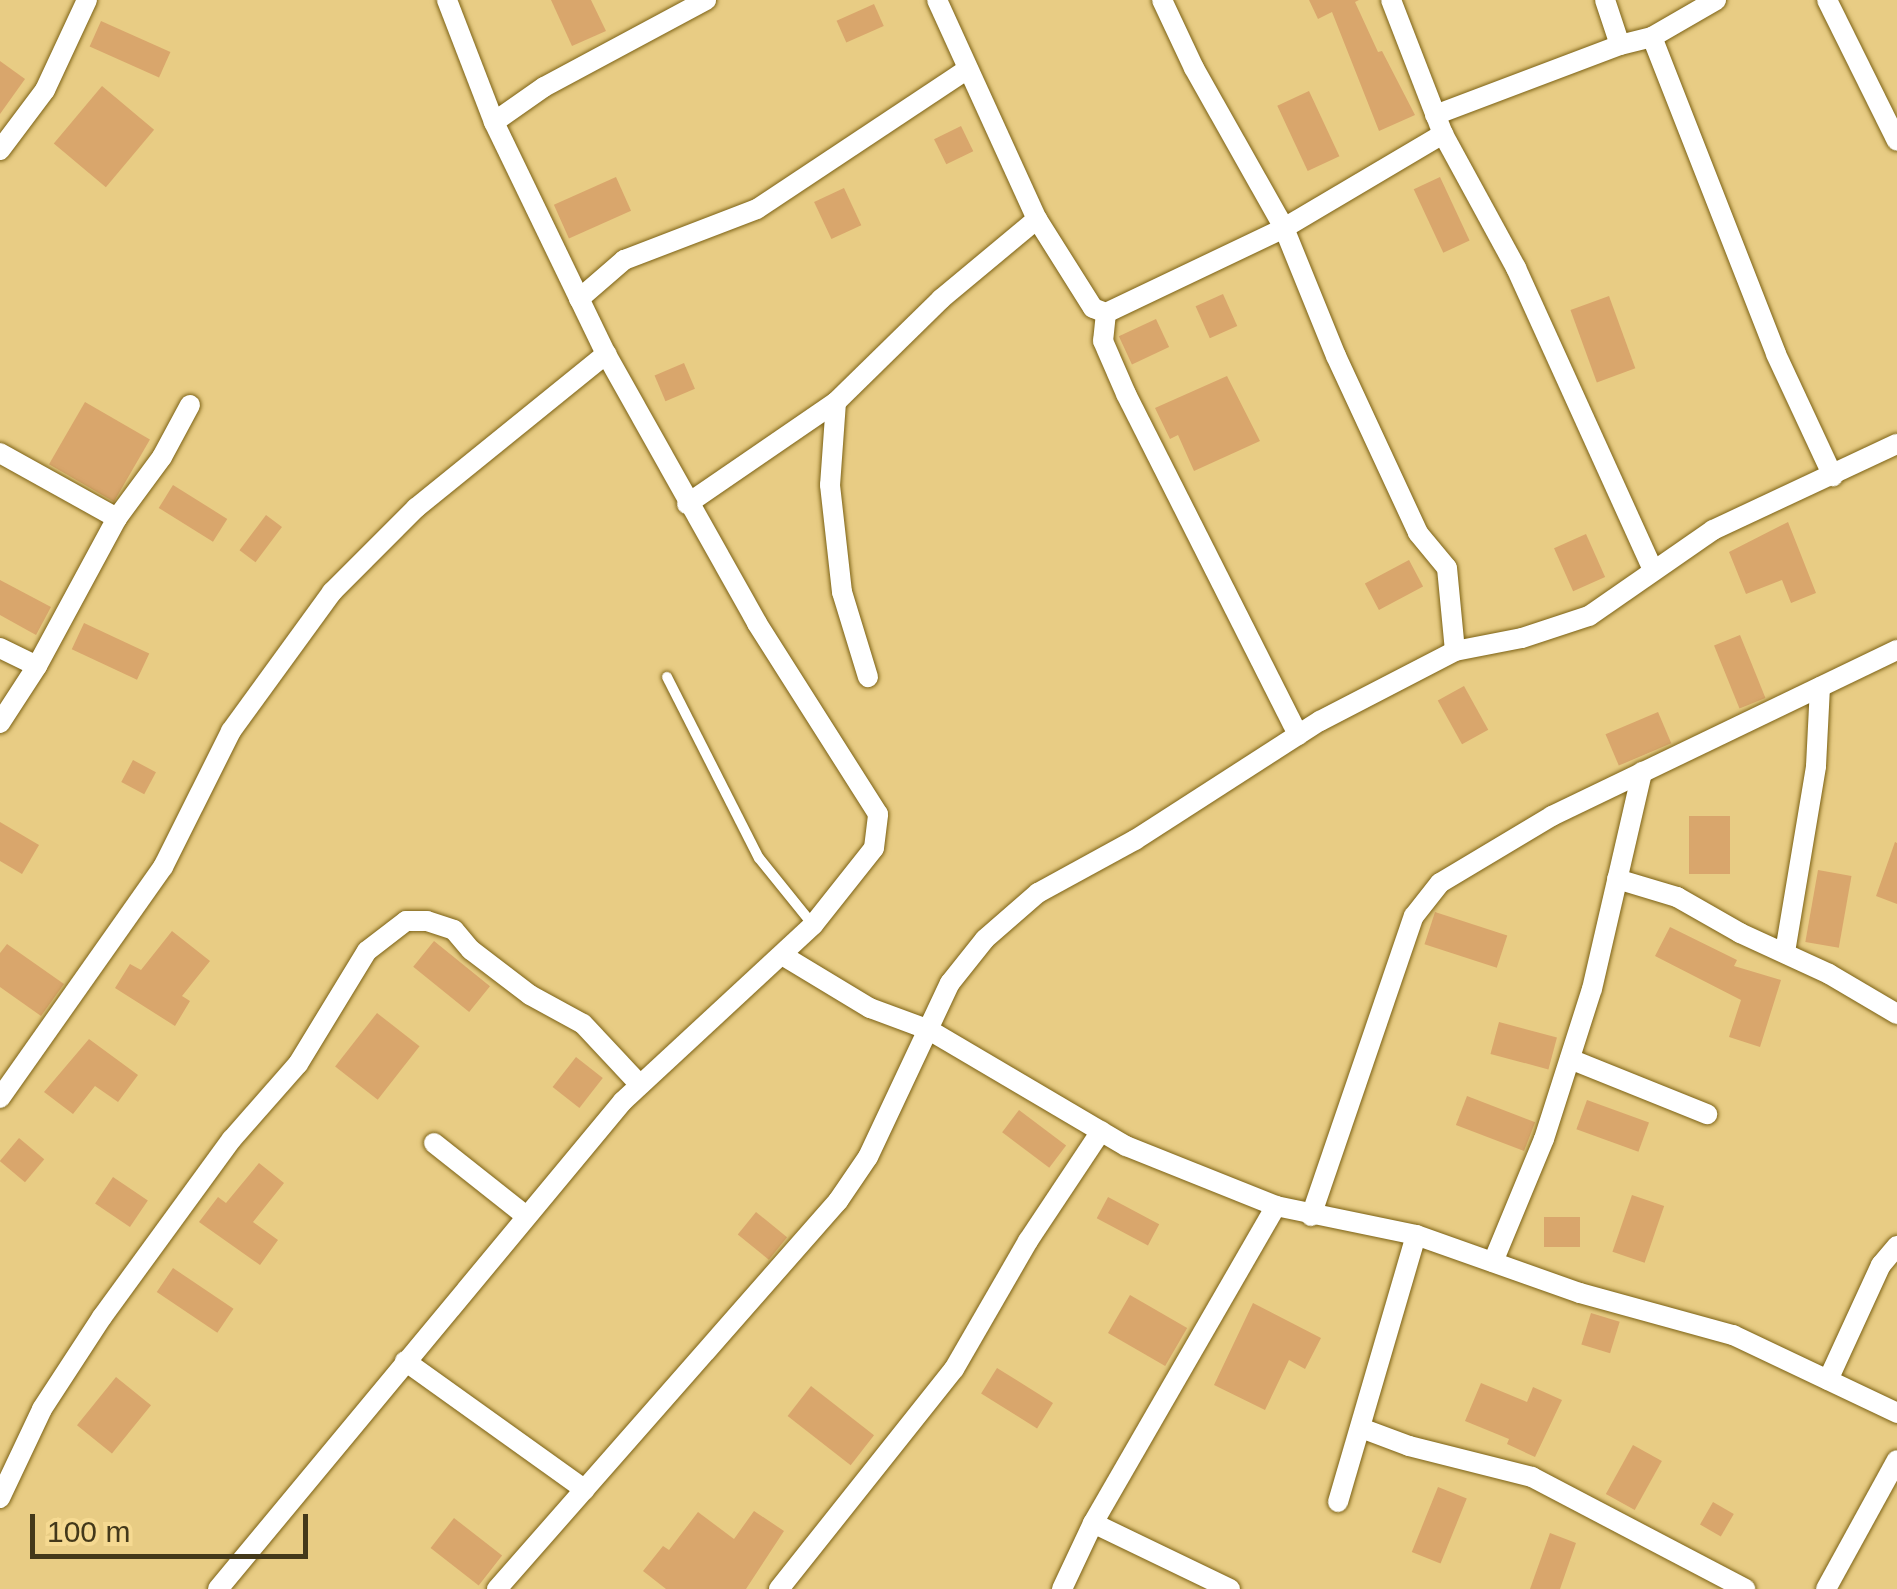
<!DOCTYPE html>
<html>
<head>
<meta charset="utf-8">
<style>
  body { margin:0 }
  #map { position:relative; width:1897px; height:1589px; overflow:hidden; background:#e8cc84; font-family:Helvetica,sans-serif }
  div>[style] { position:absolute }
  [style*='--x'] { left:calc(var(--x)*1px); top:calc(var(--y)*1px); width:calc(var(--w)*1px); rotate:calc(var(--a)*1deg) }
  .building>* { inset:0; background:#d9a66c; transform-origin:0 0 }
  .roads { filter:drop-shadow(0 0 2px #7c6215) drop-shadow(0 0 2px #7c6215) }
  .lane>* { height:10px; margin:-5px; padding:0 5px; transform-origin:5px; border-radius:5px; background:#fff }
  .street>* { height:20px; margin:-10px; padding:0 10px; transform-origin:10px; border-radius:10px; background:#fff }
  span { translate:-50% -50%; white-space:nowrap; text-align:center; line-height:1.15; -webkit-text-stroke:9px #f5d991; paint-order:stroke }
  .scale { position:absolute; left:30px; top:1514px; width:278px; height:45px; box-sizing:border-box; border:5px solid #43381a; border-top:0; padding-left:12px; font-size:30px; line-height:35px; white-space:nowrap; color:#43381a; -webkit-text-stroke:8px #f5d991; paint-order:stroke }
</style>
</head>
<body>
<div id="map">
  <div class="building">
    <i style="clip-path:polygon(551px 0,591px 0,606px 31px,572px 46px)"></i>
    <i style="clip-path:polygon(1309px 0,1359px 0,1355px 2px,1378px 52px,1382px 51px,1415px 115px,1379px 131px,1332px 12px,1318px 19px)"></i>
    <i style="left:874px;top:4px;width:24px;height:41px;rotate:66deg"></i>
    <i style="left:101px;top:21px;width:76px;height:28px;rotate:24deg"></i>
    <i style="clip-path:polygon(0 61px,25px 79px,0 114px)"></i>
    <i style="left:102px;top:86px;width:68px;height:75px;rotate:40deg"></i>
    <i style="left:1309px;top:91px;width:72px;height:35px;rotate:65deg"></i>
    <i style="left:961px;top:126px;width:28px;height:30px;rotate:64deg"></i>
    <i style="left:616px;top:177px;width:37px;height:68px;rotate:66deg"></i>
    <i style="left:1440px;top:177px;width:70px;height:29px;rotate:65deg"></i>
    <i style="left:844px;top:188px;width:41px;height:33px;rotate:65deg"></i>
    <i style="left:1223px;top:294px;width:35px;height:30px;rotate:66deg"></i>
    <i style="left:1609px;top:296px;width:77px;height:41px;rotate:70deg"></i>
    <i style="left:1156px;top:319px;width:31px;height:41px;rotate:65deg"></i>
    <i style="left:684px;top:363px;width:28px;height:32px;rotate:67deg"></i>
    <i style="clip-path:polygon(1227px 376px,1260px 441px,1194px 471px,1178px 435px,1170px 439px,1155px 408px)"></i>
    <i style="left:85px;top:402px;width:75px;height:72px;rotate:30deg"></i>
    <i style="left:173px;top:485px;width:64px;height:27px;rotate:32deg"></i>
    <i style="left:266px;top:515px;width:20px;height:44px;rotate:37deg"></i>
    <i style="clip-path:polygon(1788px 522px,1816px 593px,1791px 603px,1782px 580px,1746px 594px,1729px 552px)"></i>
    <i style="left:1586px;top:534px;width:47px;height:35px;rotate:66deg"></i>
    <i style="left:1409px;top:560px;width:30px;height:50px;rotate:62deg"></i>
    <i style="clip-path:polygon(0 580px,51px 607px,36px 635px,0 615px)"></i>
    <i style="left:84px;top:623px;width:72px;height:29px;rotate:25deg"></i>
    <i style="left:1740px;top:635px;width:68px;height:28px;rotate:68deg"></i>
    <i style="left:1464px;top:686px;width:50px;height:30px;rotate:61deg"></i>
    <i style="left:1658px;top:712px;width:34px;height:57px;rotate:67deg"></i>
    <i style="left:133px;top:760px;width:26px;height:25px;rotate:28deg"></i>
    <i style="left:1689px;top:816px;width:41px;height:58px"></i>
    <i style="clip-path:polygon(0 822px,39px 845px,22px 874px,0 861px)"></i>
    <i style="clip-path:polygon(1895px 842px,1897px 843px,1897px 904px,1876px 896px)"></i>
    <i style="left:1818px;top:870px;width:34px;height:73px;rotate:10deg"></i>
    <i style="left:1435px;top:912px;width:76px;height:34px;rotate:18deg"></i>
    <i style="clip-path:polygon(1670px 927px,1737px 960px,1734px 966px,1781px 980px,1760px 1047px,1729px 1037px,1741px 1000px,1655px 956px)"></i>
    <i style="clip-path:polygon(172px 931px,210px 961px,182px 996px,190px 1001px,175px 1026px,115px 988px,130px 964px,141px 970px)"></i>
    <i style="left:434px;top:941px;width:72px;height:33px;rotate:39deg"></i>
    <i style="clip-path:polygon(7px 944px,64px 984px,41px 1016px,0 987px,0 953px)"></i>
    <i style="left:377px;top:1013px;width:54px;height:68px;rotate:38deg"></i>
    <i style="left:1499px;top:1022px;width:60px;height:33px;rotate:15deg"></i>
    <i style="clip-path:polygon(89px 1039px,138px 1075px,118px 1102px,95px 1086px,73px 1114px,44px 1092px)"></i>
    <i style="left:576px;top:1057px;width:34px;height:38px;rotate:38deg"></i>
    <i style="left:1467px;top:1096px;width:73px;height:31px;rotate:21deg"></i>
    <i style="left:1587px;top:1100px;width:66px;height:31px;rotate:20deg"></i>
    <i style="left:1019px;top:1110px;width:59px;height:28px;rotate:37deg"></i>
    <i style="left:19px;top:1138px;width:33px;height:30px;rotate:40deg"></i>
    <i style="clip-path:polygon(259px 1163px,284px 1183px,253px 1222px,278px 1240px,260px 1265px,199px 1222px,218px 1197px,226px 1203px)"></i>
    <i style="left:113px;top:1177px;width:42px;height:32px;rotate:34deg"></i>
    <i style="left:1632px;top:1195px;width:34px;height:60px;rotate:19deg"></i>
    <i style="left:1108px;top:1197px;width:58px;height:24px;rotate:28deg"></i>
    <i style="left:756px;top:1212px;width:40px;height:29px;rotate:39deg"></i>
    <i style="left:1544px;top:1217px;width:36px;height:30px"></i>
    <i style="left:173px;top:1268px;width:73px;height:29px;rotate:34deg"></i>
    <i style="left:1130px;top:1295px;width:66px;height:44px;rotate:30deg"></i>
    <i style="clip-path:polygon(1253px 1303px,1321px 1338px,1305px 1369px,1289px 1360px,1265px 1410px,1214px 1385px)"></i>
    <i style="left:1591px;top:1313px;width:30px;height:33px;rotate:17deg"></i>
    <i style="left:997px;top:1368px;width:66px;height:30px;rotate:32deg"></i>
    <i style="left:116px;top:1377px;width:45px;height:62px;rotate:39deg"></i>
    <i style="clip-path:polygon(1481px 1383px,1527px 1402px,1533px 1387px,1562px 1400px,1535px 1457px,1507px 1444px,1509px 1439px,1465px 1421px)"></i>
    <i style="left:811px;top:1386px;width:80px;height:38px;rotate:38deg"></i>
    <i style="left:1633px;top:1445px;width:33px;height:56px;rotate:29deg"></i>
    <i style="left:1438px;top:1487px;width:31px;height:70px;rotate:22deg"></i>
    <i style="left:1713px;top:1502px;width:24px;height:26px;rotate:30deg"></i>
    <i style="clip-path:polygon(754px 1511px,784px 1531px,746px 1589px,666px 1589px,643px 1571px,663px 1546px,669px 1550px,698px 1512px,734px 1539px)"></i>
    <i style="left:454px;top:1518px;width:61px;height:38px;rotate:38deg"></i>
    <i style="clip-path:polygon(1550px 1533px,1576px 1543px,1560px 1589px,1530px 1589px)"></i>
  </div>
  <div class="roads">
    <div class="lane">
      <i style="--x:667;--y:677;--w:203;--a:63.1"></i>
      <i style="--x:759;--y:858;--w:86;--a:51.1"></i>
    </div>
    <div class="street">
      <i style="--x:937;--y:0;--w:241;--a:65.5"></i>
      <i style="--x:1037;--y:219;--w:105;--a:57.8"></i>
      <i style="--x:1093;--y:308;--w:14;--a:21"></i>
      <i style="--x:1106;--y:313;--w:197;--a:-25.5"></i>
      <i style="--x:1284;--y:228;--w:185;--a:-30.6"></i>
      <i style="--x:1162;--y:0;--w:75;--a:64.8"></i>
      <i style="--x:1194;--y:68;--w:184;--a:60.6"></i>
      <i style="--x:1284;--y:228;--w:138;--a:67.9"></i>
      <i style="--x:1336;--y:356;--w:195;--a:65.1"></i>
      <i style="--x:1418;--y:533;--w:45;--a:50.4"></i>
      <i style="--x:1447;--y:568;--w:83;--a:84.5"></i>
      <i style="--x:1391;--y:0;--w:144;--a:68.8"></i>
      <i style="--x:1443;--y:134;--w:153;--a:61.4"></i>
      <i style="--x:1516;--y:268;--w:332;--a:65.6"></i>
      <i style="--x:1605;--y:0;--w:47;--a:71.6"></i>
      <i style="--x:1827;--y:0;--w:157;--a:63.6"></i>
      <i style="--x:1652;--y:37;--w:340;--a:68.6"></i>
      <i style="--x:1776;--y:354;--w:135;--a:65"></i>
      <i style="--x:1435;--y:115;--w:198;--a:-20.7"></i>
      <i style="--x:1620;--y:45;--w:33;--a:-14"></i>
      <i style="--x:1652;--y:37;--w:74;--a:-30"></i>
      <i style="--x:494;--y:122;--w:61;--a:-35"></i>
      <i style="--x:544;--y:87;--w:184;--a:-28.2"></i>
      <i style="--x:0;--y:150;--w:75;--a:-53.1"></i>
      <i style="--x:45;--y:90;--w:99;--a:-65"></i>
      <i style="--x:579;--y:299;--w:60;--a:-40.9"></i>
      <i style="--x:624;--y:260;--w:142;--a:-21"></i>
      <i style="--x:757;--y:209;--w:253;--a:-33.6"></i>
      <i style="--x:1106;--y:313;--w:28;--a:96"></i>
      <i style="--x:1103;--y:341;--w:58;--a:66.5"></i>
      <i style="--x:1126;--y:394;--w:382;--a:63.2"></i>
      <i style="--x:836;--y:402;--w:83;--a:94.1"></i>
      <i style="--x:830;--y:485;--w:108;--a:83.6"></i>
      <i style="--x:842;--y:592;--w:89;--a:73"></i>
      <i style="--x:0;--y:453;--w:134;--a:29.1"></i>
      <i style="--x:687;--y:504;--w:181;--a:-34.4"></i>
      <i style="--x:836;--y:402;--w:147;--a:-44.4"></i>
      <i style="--x:941;--y:299;--w:125;--a:-39.8"></i>
      <i style="--x:0;--y:648;--w:41;--a:25.9"></i>
      <i style="--x:0;--y:723;--w:68;--a:-57"></i>
      <i style="--x:37;--y:666;--w:168;--a:-61.6"></i>
      <i style="--x:117;--y:518;--w:76;--a:-53.6"></i>
      <i style="--x:162;--y:457;--w:59;--a:-61.7"></i>
      <i style="--x:1617;--y:879;--w:63;--a:16.7"></i>
      <i style="--x:1677;--y:897;--w:73;--a:29.7"></i>
      <i style="--x:1740;--y:933;--w:98;--a:24.7"></i>
      <i style="--x:1829;--y:974;--w:79;--a:30.5"></i>
      <i style="--x:1785;--y:952;--w:189;--a:-80.5"></i>
      <i style="--x:1816;--y:766;--w:79;--a:-87.1"></i>
      <i style="--x:782;--y:955;--w:103;--a:31.1"></i>
      <i style="--x:870;--y:1008;--w:63;--a:20.4"></i>
      <i style="--x:929;--y:1030;--w:229;--a:30.5"></i>
      <i style="--x:1126;--y:1146;--w:162;--a:21.8"></i>
      <i style="--x:1276;--y:1206;--w:143;--a:11.7"></i>
      <i style="--x:1416;--y:1235;--w:174;--a:19.5"></i>
      <i style="--x:1580;--y:1293;--w:159;--a:15.4"></i>
      <i style="--x:1733;--y:1335;--w:182;--a:25.4"></i>
      <i style="--x:1570;--y:1059;--w:148;--a:21.9"></i>
      <i style="--x:0;--y:1098;--w:283;--a:-54.8"></i>
      <i style="--x:163;--y:867;--w:152;--a:-63.4"></i>
      <i style="--x:231;--y:731;--w:172;--a:-54"></i>
      <i style="--x:332;--y:592;--w:119;--a:-45"></i>
      <i style="--x:416;--y:508;--w:245;--a:-39"></i>
      <i style="--x:434;--y:1143;--w:117;--a:38.4"></i>
      <i style="--x:1311;--y:1216;--w:317;--a:-71.1"></i>
      <i style="--x:1414;--y:916;--w:42;--a:-51.8"></i>
      <i style="--x:1440;--y:883;--w:131;--a:-30.9"></i>
      <i style="--x:1552;--y:816;--w:383;--a:-25.7"></i>
      <i style="--x:1493;--y:1262;--w:133;--a:-67.5"></i>
      <i style="--x:1544;--y:1139;--w:157;--a:-72.3"></i>
      <i style="--x:1592;--y:989;--w:223;--a:-77"></i>
      <i style="--x:405;--y:1361;--w:221;--a:35.6"></i>
      <i style="--x:1828;--y:1380;--w:127;--a:-65.3"></i>
      <i style="--x:1881;--y:1265;--w:25;--a:-50"></i>
      <i style="--x:1361;--y:1428;--w:51;--a:20.6"></i>
      <i style="--x:1409;--y:1446;--w:127;--a:14.1"></i>
      <i style="--x:1532;--y:1477;--w:241;--a:27.7"></i>
      <i style="--x:0;--y:1498;--w:98;--a:-64.7"></i>
      <i style="--x:42;--y:1409;--w:110;--a:-56.9"></i>
      <i style="--x:102;--y:1317;--w:220;--a:-53.9"></i>
      <i style="--x:232;--y:1139;--w:100;--a:-48.7"></i>
      <i style="--x:298;--y:1064;--w:132;--a:-58.6"></i>
      <i style="--x:367;--y:951;--w:49;--a:-37.6"></i>
      <i style="--x:406;--y:921;--w:21;--a:0"></i>
      <i style="--x:427;--y:921;--w:28;--a:18"></i>
      <i style="--x:454;--y:930;--w:26;--a:50"></i>
      <i style="--x:471;--y:950;--w:74;--a:37.3"></i>
      <i style="--x:530;--y:995;--w:60;--a:28.7"></i>
      <i style="--x:583;--y:1024;--w:83;--a:46.9"></i>
      <i style="--x:1338;--y:1502;--w:278;--a:-73.7"></i>
      <i style="--x:1093;--y:1523;--w:152;--a:25.7"></i>
      <i style="--x:218;--y:1589;--w:634;--a:-50.31"></i>
      <i style="--x:623;--y:1101;--w:259;--a:-42.8"></i>
      <i style="--x:813;--y:925;--w:98;--a:-51.6"></i>
      <i style="--x:874;--y:848;--w:34;--a:-83"></i>
      <i style="--x:878;--y:814;--w:226;--a:-122.4"></i>
      <i style="--x:757;--y:623;--w:308;--a:-119.3"></i>
      <i style="--x:606;--y:354;--w:258;--a:-115.8"></i>
      <i style="--x:494;--y:122;--w:131;--a:-111.1"></i>
      <i style="--x:497;--y:1589;--w:517;--a:-48.69"></i>
      <i style="--x:838;--y:1201;--w:53;--a:-55.7"></i>
      <i style="--x:868;--y:1157;--w:192;--a:-64.8"></i>
      <i style="--x:950;--y:983;--w:56;--a:-51.5"></i>
      <i style="--x:985;--y:939;--w:70;--a:-41"></i>
      <i style="--x:1038;--y:893;--w:111;--a:-28.7"></i>
      <i style="--x:1135;--y:840;--w:220;--a:-32.8"></i>
      <i style="--x:1320;--y:721;--w:152;--a:-27.4"></i>
      <i style="--x:1455;--y:651;--w:68;--a:-11"></i>
      <i style="--x:1522;--y:638;--w:71;--a:-18.2"></i>
      <i style="--x:1589;--y:616;--w:151;--a:-34.7"></i>
      <i style="--x:1713;--y:530;--w:203;--a:-25.1"></i>
      <i style="--x:779;--y:1589;--w:281;--a:-51.5"></i>
      <i style="--x:954;--y:1369;--w:148;--a:-60"></i>
      <i style="--x:1028;--y:1241;--w:132;--a:-56.4"></i>
      <i style="--x:1062;--y:1589;--w:73;--a:-64.8"></i>
      <i style="--x:1093;--y:1523;--w:366;--a:-60"></i>
      <i style="--x:1826;--y:1589;--w:147;--a:-61.2"></i>
    </div>
  </div>
  <div class="scale">100 m</div>
</div>
</body>
</html>
